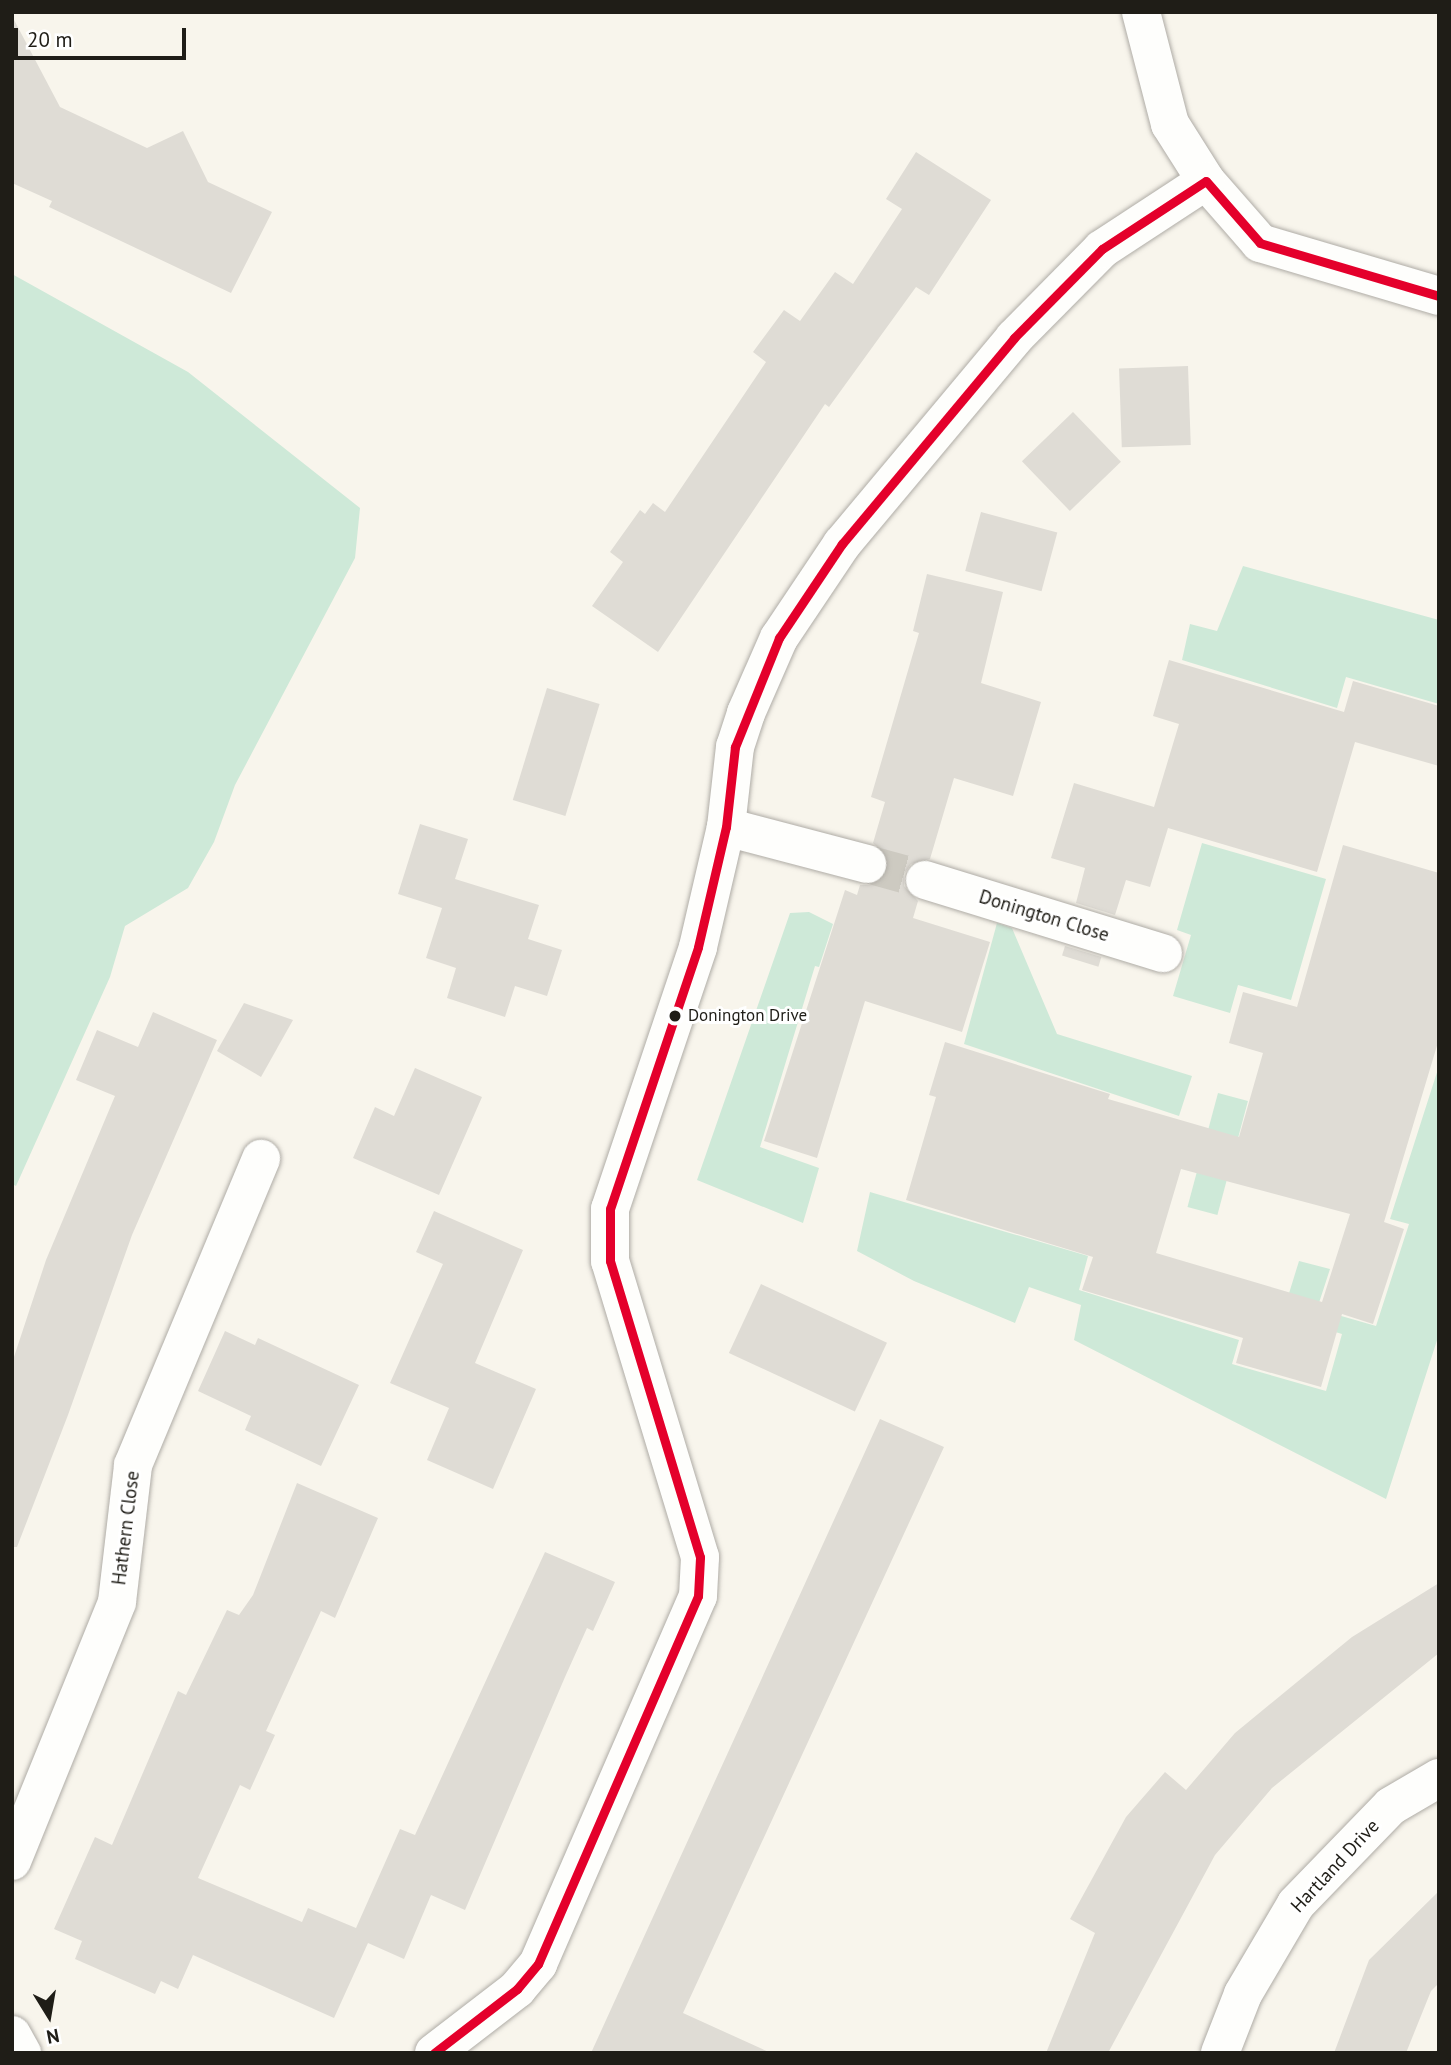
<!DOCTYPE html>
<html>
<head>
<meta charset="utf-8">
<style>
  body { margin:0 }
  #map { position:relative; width:1451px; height:2065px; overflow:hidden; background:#f8f5ec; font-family:"PT Sans",sans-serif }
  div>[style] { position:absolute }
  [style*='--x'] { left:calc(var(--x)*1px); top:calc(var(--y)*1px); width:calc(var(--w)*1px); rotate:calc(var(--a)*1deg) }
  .green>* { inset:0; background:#cee9d8; transform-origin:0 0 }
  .building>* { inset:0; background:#dfdcd5; transform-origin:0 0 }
  .street-tunnel>* { height:38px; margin-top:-19px; transform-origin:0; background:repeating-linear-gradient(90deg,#cdcac1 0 38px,transparent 0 57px) }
  .roads { filter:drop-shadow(0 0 2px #afaca6) drop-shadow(0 0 2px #afaca6) }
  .street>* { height:38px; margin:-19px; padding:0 19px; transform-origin:19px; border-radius:19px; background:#fefefc }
  .bus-1>* { height:9px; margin:-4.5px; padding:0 4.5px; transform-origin:4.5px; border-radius:4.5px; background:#e4002b }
  .dots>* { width:19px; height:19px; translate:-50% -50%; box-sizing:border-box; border:4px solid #fff; border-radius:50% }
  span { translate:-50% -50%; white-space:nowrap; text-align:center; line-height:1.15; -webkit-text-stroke:6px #fff; paint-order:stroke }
  .bus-label { font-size:17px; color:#1f1d17 }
  .left { translate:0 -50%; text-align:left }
  .street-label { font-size:19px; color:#1f1d17 }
  .frame { position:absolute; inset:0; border:14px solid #1f1d17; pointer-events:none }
  .north { position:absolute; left:14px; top:1981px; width:70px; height:70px; -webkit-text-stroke:5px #fff; paint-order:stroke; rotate:169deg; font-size:19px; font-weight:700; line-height:28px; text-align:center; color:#1f1d17 }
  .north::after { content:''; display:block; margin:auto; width:24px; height:32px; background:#1f1d17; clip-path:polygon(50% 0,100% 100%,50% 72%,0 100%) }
  .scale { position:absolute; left:14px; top:28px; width:172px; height:32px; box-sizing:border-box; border:4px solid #1f1d17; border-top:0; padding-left:9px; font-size:21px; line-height:24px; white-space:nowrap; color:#1f1d17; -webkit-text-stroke:5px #fff; paint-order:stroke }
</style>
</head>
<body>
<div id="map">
  <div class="green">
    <i style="clip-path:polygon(12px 274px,188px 372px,360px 508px,355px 558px,235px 785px,214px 842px,188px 888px,125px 926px,110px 977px,16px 1186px,12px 1184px)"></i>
    <i style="clip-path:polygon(1243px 566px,1439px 620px,1439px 704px,1346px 677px,1337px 708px,1182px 660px,1190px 624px,1217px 631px)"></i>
    <i style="clip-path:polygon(1202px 843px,1326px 879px,1291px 1000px,1238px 985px,1230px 1013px,1173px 996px,1191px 935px,1177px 930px)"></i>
    <i style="clip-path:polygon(809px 912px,833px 924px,819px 967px,815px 966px,760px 1147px,819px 1168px,803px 1223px,697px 1180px,790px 913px)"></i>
    <i style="clip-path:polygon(997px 923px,1012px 928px,1057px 1034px,1192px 1076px,1179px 1116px,964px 1044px)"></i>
    <i style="clip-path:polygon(1439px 1066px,1439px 1334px,1386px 1499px,1074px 1340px,1081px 1305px,1029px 1287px,1015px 1323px,914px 1281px,857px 1251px,870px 1192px,1088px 1256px,1079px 1290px,1239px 1340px,1232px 1364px,1326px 1391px,1342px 1334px,1282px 1316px,1299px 1261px,1330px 1269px,1317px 1309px,1376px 1326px,1409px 1224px,1390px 1219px)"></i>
    <i style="left:1218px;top:1093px;width:31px;height:118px;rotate:15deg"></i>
  </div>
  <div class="building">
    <i style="clip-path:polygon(12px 16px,60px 107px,147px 148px,183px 131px,208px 182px,272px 212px,231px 293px,49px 207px,52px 201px,12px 183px)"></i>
    <i style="clip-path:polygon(916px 152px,991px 200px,929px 295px,916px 287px,829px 407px,825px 404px,658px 652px,592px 606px,623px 562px,610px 552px,640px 510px,645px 514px,653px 503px,665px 512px,766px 362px,753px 352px,784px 310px,800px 321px,835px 272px,853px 284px,902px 209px,886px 199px)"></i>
    <i style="left:1188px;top:366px;width:79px;height:69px;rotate:88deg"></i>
    <i style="left:1073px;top:412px;width:69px;height:71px;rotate:46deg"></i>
    <i style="left:981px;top:512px;width:79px;height:61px;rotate:15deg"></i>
    <i style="clip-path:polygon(927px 574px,1003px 592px,981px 683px,1041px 702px,1013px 796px,954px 778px,930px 859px,911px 864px,904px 874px,904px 886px,918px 901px,913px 918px,990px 942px,962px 1032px,865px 1001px,817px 1158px,764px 1141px,845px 890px,857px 895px,860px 885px,873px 885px,888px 870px,888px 858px,873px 843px,885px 802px,871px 797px,919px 633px,913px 631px)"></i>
    <i style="clip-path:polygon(1169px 660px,1344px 712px,1353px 681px,1439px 706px,1439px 766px,1355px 742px,1317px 872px,1168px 828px,1150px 887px,1126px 880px,1115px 915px,1076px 903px,1085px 868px,1051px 858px,1074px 783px,1154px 807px,1179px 724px,1153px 716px)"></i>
    <i style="left:547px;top:688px;width:55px;height:117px;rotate:17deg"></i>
    <i style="clip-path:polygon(420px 824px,468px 839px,455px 879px,539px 905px,528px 939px,562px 950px,547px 996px,515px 986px,505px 1017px,447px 998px,456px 968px,426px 958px,442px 908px,398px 894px)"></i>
    <i style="clip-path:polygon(evenodd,1343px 845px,1439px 873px,1439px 1039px,1384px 1222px,1404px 1229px,1373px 1324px,1342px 1314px,1321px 1387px,1236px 1363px,1243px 1338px,1082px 1290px,1093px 1257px,906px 1200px,936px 1097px,929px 1095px,945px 1042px,1110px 1094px,1108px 1099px,1239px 1137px,1263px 1053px,1229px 1043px,1243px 992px,1297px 1007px,1343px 845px,1181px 1169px,1350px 1214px,1322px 1302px,1156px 1253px,1181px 1169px)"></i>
    <i style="left:1065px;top:946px;width:38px;height:10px;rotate:17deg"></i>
    <i style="clip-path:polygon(244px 1003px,293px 1020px,261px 1077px,217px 1051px)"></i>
    <i style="clip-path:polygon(153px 1012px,217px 1040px,132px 1235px,68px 1415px,17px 1547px,12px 1547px,12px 1363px,46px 1260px,115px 1096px,76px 1080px,97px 1030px,138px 1047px)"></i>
    <i style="clip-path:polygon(415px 1068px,482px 1097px,439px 1195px,353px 1158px,375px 1107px,394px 1116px)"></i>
    <i style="clip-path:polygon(434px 1211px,523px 1250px,475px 1363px,536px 1389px,493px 1489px,427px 1460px,449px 1408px,390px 1383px,443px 1264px,416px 1252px)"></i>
    <i style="left:761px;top:1284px;width:139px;height:76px;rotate:25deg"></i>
    <i style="clip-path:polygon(225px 1331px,255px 1345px,258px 1338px,359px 1385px,321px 1466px,245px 1430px,251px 1416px,198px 1391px)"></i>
    <i style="clip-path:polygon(880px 1419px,944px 1447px,683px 2013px,771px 2053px,591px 2053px)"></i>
    <i style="clip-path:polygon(297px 1483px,378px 1518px,335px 1618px,321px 1611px,266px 1731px,275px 1735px,250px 1790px,240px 1785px,198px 1878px,302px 1922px,308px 1908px,356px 1928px,400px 1829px,415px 1835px,545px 1552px,615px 1582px,593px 1631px,587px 1628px,565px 1677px,465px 1910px,431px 1895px,404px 1959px,368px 1943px,334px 2018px,193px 1955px,178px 1989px,161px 1981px,155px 1994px,75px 1959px,82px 1941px,54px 1929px,95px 1837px,112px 1845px,178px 1691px,186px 1695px,227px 1610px,239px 1615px,253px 1595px)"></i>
    <i style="clip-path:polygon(1439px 1583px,1439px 1653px,1272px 1788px,1215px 1855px,1108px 2053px,1046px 2053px,1095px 1933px,1070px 1919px,1126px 1817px,1165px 1772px,1186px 1790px,1235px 1733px,1308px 1673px,1352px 1637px)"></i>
    <i style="clip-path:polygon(1439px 1891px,1439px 1983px,1431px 1991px,1406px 2053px,1334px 2053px,1369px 1960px)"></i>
  </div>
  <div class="street-tunnel">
    <i style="--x:867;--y:864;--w:60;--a:15.4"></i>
  </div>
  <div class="roads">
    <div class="street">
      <i style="--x:1141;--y:12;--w:116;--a:75.5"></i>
      <i style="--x:1170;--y:124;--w:67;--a:57.7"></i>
      <i style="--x:1206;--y:181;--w:82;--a:48.9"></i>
      <i style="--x:1260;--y:243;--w:187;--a:16.5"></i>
      <i style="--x:726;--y:827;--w:146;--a:14.7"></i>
      <i style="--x:925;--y:880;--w:249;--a:17.1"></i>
      <i style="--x:12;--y:1861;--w:279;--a:-67.9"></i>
      <i style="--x:117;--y:1602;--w:138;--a:-83.3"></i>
      <i style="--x:133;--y:1465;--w:332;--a:-67.3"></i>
      <i style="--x:12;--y:2035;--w:21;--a:61"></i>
      <i style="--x:434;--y:2053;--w:105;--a:-37.6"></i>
      <i style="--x:517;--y:1989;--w:33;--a:-50"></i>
      <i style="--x:538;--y:1964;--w:401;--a:-66.5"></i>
      <i style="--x:698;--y:1596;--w:39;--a:-87"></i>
      <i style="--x:700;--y:1557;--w:309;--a:-106.9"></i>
      <i style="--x:610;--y:1261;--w:52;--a:-90"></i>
      <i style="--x:610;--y:1209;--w:276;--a:-71.4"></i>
      <i style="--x:698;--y:947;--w:123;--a:-76.9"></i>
      <i style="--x:726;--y:827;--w:81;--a:-83.6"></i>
      <i style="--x:735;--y:747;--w:36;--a:-72"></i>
      <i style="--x:746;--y:713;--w:82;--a:-66.3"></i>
      <i style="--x:779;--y:638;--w:113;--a:-56.2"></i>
      <i style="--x:842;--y:544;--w:268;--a:-50.1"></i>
      <i style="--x:1014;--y:338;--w:125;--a:-45.3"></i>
      <i style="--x:1102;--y:249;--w:124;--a:-33.2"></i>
      <i style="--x:1220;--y:2053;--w:63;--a:-68.7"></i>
      <i style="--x:1243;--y:1994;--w:104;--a:-59.5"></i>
      <i style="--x:1296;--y:1904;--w:136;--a:-45.9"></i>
      <i style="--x:1391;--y:1806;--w:56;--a:-30.3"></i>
    </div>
  </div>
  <div class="bus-1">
    <i style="--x:434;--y:2053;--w:105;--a:-37.6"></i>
    <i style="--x:517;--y:1989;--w:33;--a:-50"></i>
    <i style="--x:538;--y:1964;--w:401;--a:-66.5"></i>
    <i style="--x:698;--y:1596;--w:39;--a:-87"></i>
    <i style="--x:700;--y:1557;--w:309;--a:-106.9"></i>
    <i style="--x:610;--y:1261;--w:52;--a:-90"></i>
    <i style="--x:610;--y:1209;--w:276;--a:-71.4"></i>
    <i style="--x:698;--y:947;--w:123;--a:-76.9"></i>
    <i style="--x:726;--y:827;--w:81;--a:-83.6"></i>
    <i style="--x:735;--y:747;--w:118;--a:-68"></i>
    <i style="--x:779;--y:638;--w:113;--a:-56.2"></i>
    <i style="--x:842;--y:544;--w:268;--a:-50.1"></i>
    <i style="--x:1014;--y:338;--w:125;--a:-45.3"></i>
    <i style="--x:1102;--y:249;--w:124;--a:-33.2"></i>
    <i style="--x:1206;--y:181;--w:82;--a:48.9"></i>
    <i style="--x:1260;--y:243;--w:187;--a:16.5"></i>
  </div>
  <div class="dots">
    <i style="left:675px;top:1016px;background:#1f1d17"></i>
  </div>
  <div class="bus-label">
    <span class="left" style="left:688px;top:1016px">Donington Drive</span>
  </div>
  <div class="street-label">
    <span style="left:1044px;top:916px;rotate:17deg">Donington Close</span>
    <span style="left:126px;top:1528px;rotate:-83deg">Hathern Close</span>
    <span style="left:1335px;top:1866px;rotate:-47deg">Hartland Drive</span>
  </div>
  <div class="frame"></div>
  <div class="north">N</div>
  <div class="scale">20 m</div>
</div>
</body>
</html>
